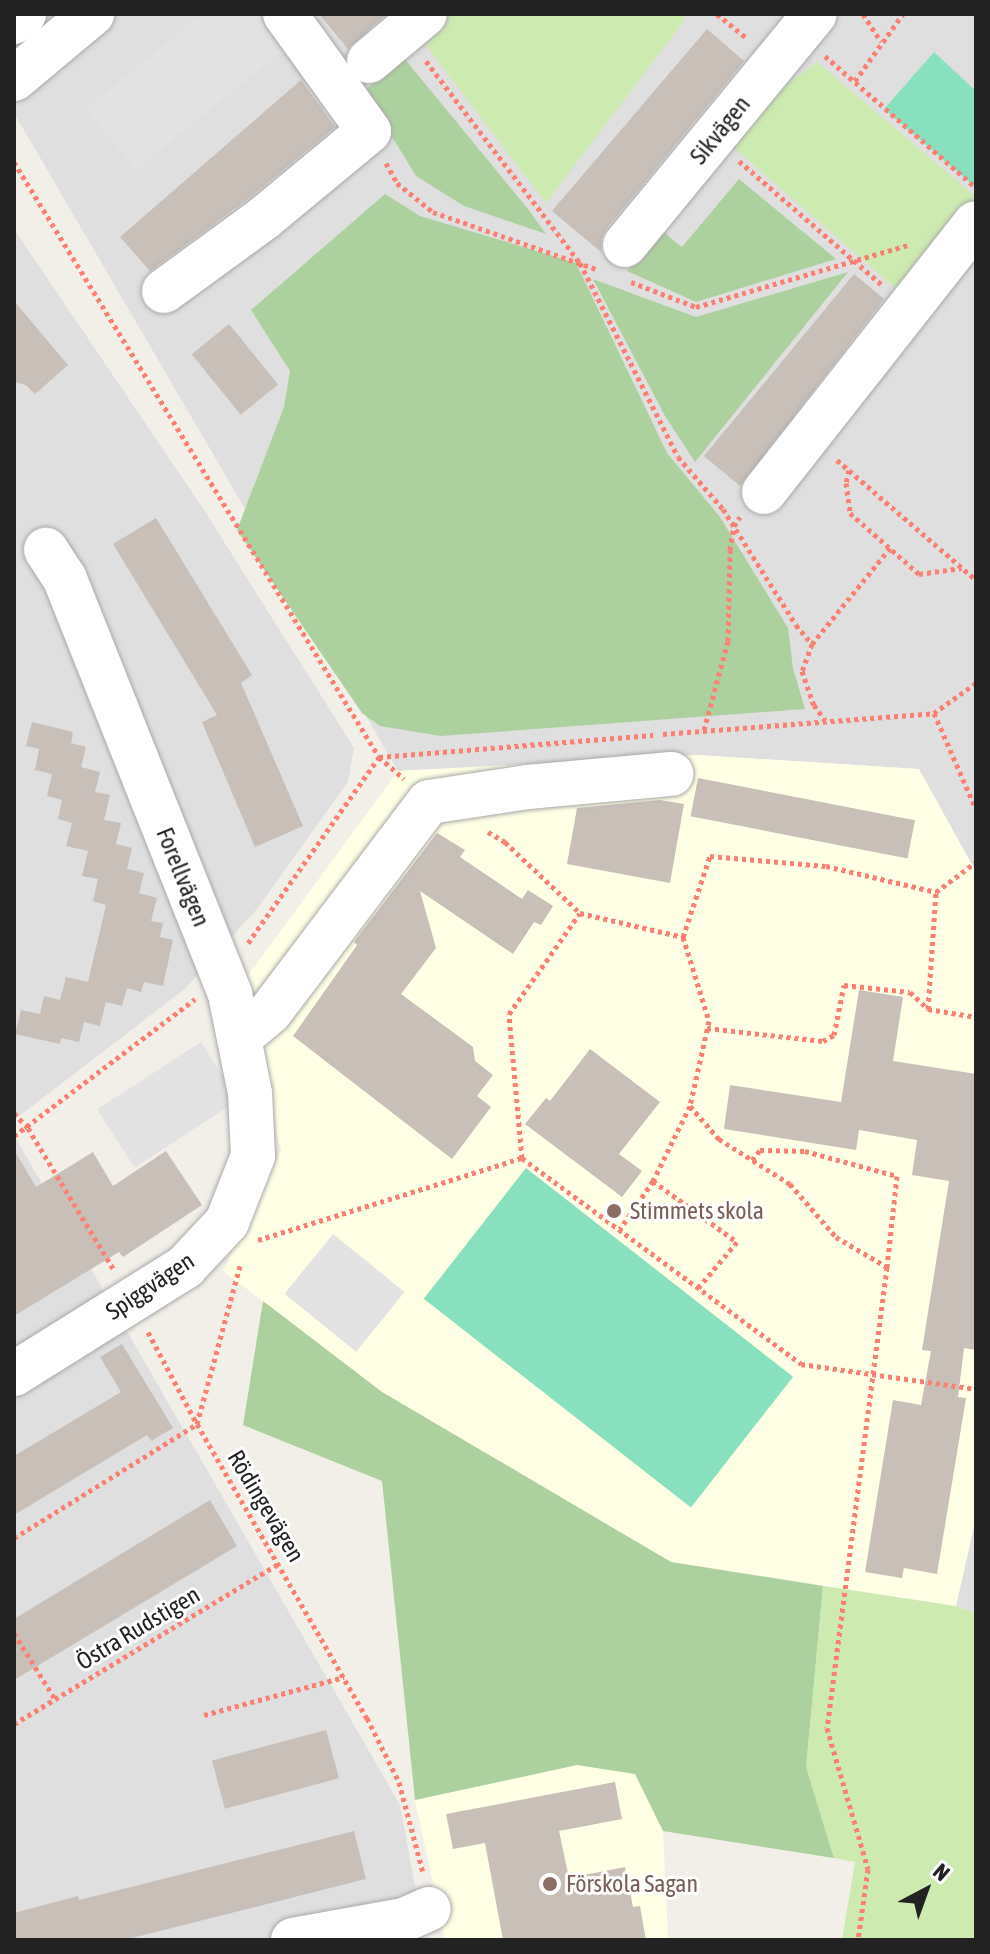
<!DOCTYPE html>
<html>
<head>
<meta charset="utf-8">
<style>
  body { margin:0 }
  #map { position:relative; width:990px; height:1954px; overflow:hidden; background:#f2efe9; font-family:"Asap Condensed",sans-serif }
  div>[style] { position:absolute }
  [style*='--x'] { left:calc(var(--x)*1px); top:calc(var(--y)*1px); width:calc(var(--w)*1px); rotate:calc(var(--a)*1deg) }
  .residential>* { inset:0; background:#e0dfdf }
  .education>* { inset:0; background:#ffffe5 }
  .grass>* { inset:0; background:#cdebb0 }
  .forest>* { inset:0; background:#add19e }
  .pitch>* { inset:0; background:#88e0be; transform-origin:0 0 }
  .parking>* { inset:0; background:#e2e2e2; transform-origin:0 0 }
  .building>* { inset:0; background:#c7bfb8; transform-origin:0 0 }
  .path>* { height:5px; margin-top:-2.5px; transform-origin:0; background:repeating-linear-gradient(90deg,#fa8072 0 4px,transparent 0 8px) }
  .roads { filter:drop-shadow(0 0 2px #a9a9a9) drop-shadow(0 0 2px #a9a9a9) }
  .minor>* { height:44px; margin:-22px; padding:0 22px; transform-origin:22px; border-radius:22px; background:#fff }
  .dots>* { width:22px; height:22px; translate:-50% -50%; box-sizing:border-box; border:4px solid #fff; border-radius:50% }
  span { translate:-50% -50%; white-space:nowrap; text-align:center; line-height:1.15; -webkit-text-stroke:6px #fff; paint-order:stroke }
  .street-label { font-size:24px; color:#222 }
  .education-label { font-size:24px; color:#785e54 }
  .left { translate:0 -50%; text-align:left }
  .frame { position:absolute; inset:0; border:16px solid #222; pointer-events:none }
  .north { position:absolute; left:886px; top:1850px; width:80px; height:80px; -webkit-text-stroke:6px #fff; paint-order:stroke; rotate:41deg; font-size:22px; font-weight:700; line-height:32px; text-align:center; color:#222 }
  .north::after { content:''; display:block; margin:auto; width:28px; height:36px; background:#222; clip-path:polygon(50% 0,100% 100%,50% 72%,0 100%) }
</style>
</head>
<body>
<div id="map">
  <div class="residential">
    <i style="clip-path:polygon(14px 14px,976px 14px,976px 872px,918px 769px,698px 755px,398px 771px,14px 113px)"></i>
    <i style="clip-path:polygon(14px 229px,204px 510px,354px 748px,348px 782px,257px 909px,186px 988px,14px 1120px)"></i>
    <i style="clip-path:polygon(14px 1135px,400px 1805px,425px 1940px,14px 1940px)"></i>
    <i style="clip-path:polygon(976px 1517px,976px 1613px,956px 1606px)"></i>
  </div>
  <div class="education">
    <i style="clip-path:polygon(698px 755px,919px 769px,976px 872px,976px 1517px,956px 1606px,671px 1562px,382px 1392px,223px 1271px,281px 1151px,241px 985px,398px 771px)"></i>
    <i style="clip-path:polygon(577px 1765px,635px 1773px,663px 1831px,668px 1940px,445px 1940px,415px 1800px)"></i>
  </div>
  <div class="grass">
    <i style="clip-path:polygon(453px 14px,685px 14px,684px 21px,546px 203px,422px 40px)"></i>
    <i style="clip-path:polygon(817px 62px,976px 197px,976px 204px,901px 293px,732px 146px,770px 97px)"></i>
    <i style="clip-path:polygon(823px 1586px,955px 1606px,976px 1613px,976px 1940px,842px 1940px,855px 1862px,834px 1858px,806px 1767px)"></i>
  </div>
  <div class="forest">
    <i style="clip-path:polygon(403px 57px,528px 209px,546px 234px,464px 206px,416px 176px,364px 91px)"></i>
    <i style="clip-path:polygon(739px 179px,836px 259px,696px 302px,627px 271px,661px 230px,682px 247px)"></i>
    <i style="clip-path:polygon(385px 194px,420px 216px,576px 263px,667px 453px,720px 517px,788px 628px,793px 668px,805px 709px,441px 736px,380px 726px,362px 713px,237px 530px,284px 407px,290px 371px,251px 310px)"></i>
    <i style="clip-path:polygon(848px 272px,695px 462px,665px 416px,593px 279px,696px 317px)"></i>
    <i style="clip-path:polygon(263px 1301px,382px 1392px,671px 1562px,823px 1586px,806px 1767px,834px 1858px,663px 1831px,635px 1774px,577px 1765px,415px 1800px,382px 1481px,243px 1425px)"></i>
  </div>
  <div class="pitch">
    <i style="clip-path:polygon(934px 52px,976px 91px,976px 188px,884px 109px)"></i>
    <i style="left:526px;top:1168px;width:339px;height:166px;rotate:38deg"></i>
  </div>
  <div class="parking">
    <i style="clip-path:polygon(202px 14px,287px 14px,303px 34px,136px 170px,86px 109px)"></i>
    <i style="left:201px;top:1042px;width:69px;height:124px;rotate:57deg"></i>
    <i style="left:333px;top:1234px;width:92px;height:77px;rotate:39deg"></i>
  </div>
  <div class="building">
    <i style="clip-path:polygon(319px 14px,386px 14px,348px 49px)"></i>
    <i style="clip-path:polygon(707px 29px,744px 61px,606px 229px,601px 240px,601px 252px,552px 211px)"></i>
    <i style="clip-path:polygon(301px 80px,335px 127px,249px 198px,150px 271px,120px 237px)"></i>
    <i style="clip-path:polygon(854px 274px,884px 299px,740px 486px,704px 456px)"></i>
    <i style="clip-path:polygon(14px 301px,68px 365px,35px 394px,26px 385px,14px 382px)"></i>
    <i style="left:229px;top:324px;width:78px;height:48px;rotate:51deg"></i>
    <i style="clip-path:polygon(156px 518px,252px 675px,241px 683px,303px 826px,255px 847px,202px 722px,217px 715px,113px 544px)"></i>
    <i style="clip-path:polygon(32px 722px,73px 732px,71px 743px,86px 747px,81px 767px,100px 772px,95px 792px,110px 795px,104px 820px,121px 823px,116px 844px,132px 848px,127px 869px,144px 873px,139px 893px,157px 898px,151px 921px,163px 923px,160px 937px,173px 940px,163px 986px,144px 982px,141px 992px,127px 988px,122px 1006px,106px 1002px,100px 1026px,84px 1022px,79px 1042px,61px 1038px,60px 1044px,15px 1034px,21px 1010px,40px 1014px,44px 996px,60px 1000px,66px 977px,88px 982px,106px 905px,93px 901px,98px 879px,82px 876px,88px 851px,66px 846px,72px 823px,58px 819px,62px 800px,47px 796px,52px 774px,35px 770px,39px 749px,26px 746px)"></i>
    <i style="left:698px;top:778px;width:221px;height:39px;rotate:11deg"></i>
    <i style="clip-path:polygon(660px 800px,684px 804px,670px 883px,567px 864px,577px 808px)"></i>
    <i style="clip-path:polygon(437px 833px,465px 850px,460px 857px,522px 899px,528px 890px,553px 906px,541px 925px,534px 922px,513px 954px,420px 891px,436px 948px,401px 994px,473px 1047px,475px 1061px,493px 1075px,477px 1096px,491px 1107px,452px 1159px,293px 1036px,357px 945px,354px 942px)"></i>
    <i style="clip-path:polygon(859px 990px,903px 997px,893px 1061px,976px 1074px,976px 1350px,964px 1348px,958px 1397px,966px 1398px,937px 1574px,904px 1568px,902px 1578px,865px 1572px,893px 1400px,921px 1405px,931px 1351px,922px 1350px,949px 1181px,912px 1175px,917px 1140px,859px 1130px,856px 1150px,724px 1129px,730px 1085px,841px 1102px)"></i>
    <i style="clip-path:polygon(590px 1049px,660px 1102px,619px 1154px,642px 1171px,622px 1197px,525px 1124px,546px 1098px,550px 1101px)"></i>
    <i style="clip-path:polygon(14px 1150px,36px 1187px,93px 1152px,113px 1186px,166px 1151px,202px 1205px,123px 1257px,119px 1252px,14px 1316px)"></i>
    <i style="clip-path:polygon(122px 1344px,173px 1428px,151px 1441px,147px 1435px,14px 1515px,14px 1456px,121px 1392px,100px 1357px)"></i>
    <i style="clip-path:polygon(210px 1500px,237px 1546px,14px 1680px,14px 1619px)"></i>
    <i style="left:326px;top:1730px;width:50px;height:118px;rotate:75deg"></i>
    <i style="clip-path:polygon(615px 1782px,622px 1819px,559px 1831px,569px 1878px,625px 1867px,633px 1907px,640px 1906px,646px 1940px,503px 1940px,485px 1843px,453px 1849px,446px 1814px)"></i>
    <i style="clip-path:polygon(354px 1831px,366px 1879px,124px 1940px,14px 1940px,14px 1913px,78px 1896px,79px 1900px)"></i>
  </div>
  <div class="path">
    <i style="--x:717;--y:14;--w:38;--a:39"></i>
    <i style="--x:863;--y:14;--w:33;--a:57"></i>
    <i style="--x:825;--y:56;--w:198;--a:41.1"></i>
    <i style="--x:426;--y:61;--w:254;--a:52.7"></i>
    <i style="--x:580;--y:263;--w:217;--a:63.2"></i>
    <i style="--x:678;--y:457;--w:69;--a:49.1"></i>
    <i style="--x:723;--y:509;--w:137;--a:57.8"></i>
    <i style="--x:796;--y:625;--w:25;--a:50"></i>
    <i style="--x:812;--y:644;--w:29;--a:110"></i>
    <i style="--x:802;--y:671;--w:36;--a:71"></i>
    <i style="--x:814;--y:705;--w:19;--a:54"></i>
    <i style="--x:855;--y:81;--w:82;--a:-54.4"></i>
    <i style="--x:739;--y:161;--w:189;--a:40.9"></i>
    <i style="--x:14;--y:162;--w:698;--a:58.47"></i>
    <i style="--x:379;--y:757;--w:33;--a:41"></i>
    <i style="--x:386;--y:163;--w:23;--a:61"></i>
    <i style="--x:397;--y:183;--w:46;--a:38.9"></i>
    <i style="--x:433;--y:212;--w:173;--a:19.3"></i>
    <i style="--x:631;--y:282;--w:70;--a:21"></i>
    <i style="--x:696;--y:307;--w:224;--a:-16.3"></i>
    <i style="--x:837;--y:460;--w:184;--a:40.8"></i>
    <i style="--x:849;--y:470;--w:13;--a:103"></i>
    <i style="--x:846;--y:483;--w:30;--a:82"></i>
    <i style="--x:850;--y:513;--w:92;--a:41.5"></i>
    <i style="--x:919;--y:574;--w:43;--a:-7.9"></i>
    <i style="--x:812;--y:644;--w:124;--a:-50.9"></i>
    <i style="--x:976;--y:683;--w:52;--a:144.5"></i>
    <i style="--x:934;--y:713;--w:105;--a:66.4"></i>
    <i style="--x:704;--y:730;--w:92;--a:-74.9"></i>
    <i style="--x:728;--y:641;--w:91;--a:-88.7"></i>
    <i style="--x:730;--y:550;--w:24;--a:-81"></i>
    <i style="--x:734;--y:526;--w:11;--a:-56"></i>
    <i style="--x:663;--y:734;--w:272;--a:-4.4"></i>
    <i style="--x:488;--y:832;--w:20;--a:30"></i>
    <i style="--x:505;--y:842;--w:103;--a:43.4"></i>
    <i style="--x:683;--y:937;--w:85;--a:-71.6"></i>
    <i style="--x:710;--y:856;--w:116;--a:4.9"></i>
    <i style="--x:826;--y:866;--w:113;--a:13.3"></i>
    <i style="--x:936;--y:892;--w:50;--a:-36.9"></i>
    <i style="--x:248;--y:943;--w:228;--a:-54.8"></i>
    <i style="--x:379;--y:757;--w:275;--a:-4.6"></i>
    <i style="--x:928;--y:1009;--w:117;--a:-86.1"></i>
    <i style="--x:707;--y:1028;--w:117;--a:6.4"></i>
    <i style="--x:823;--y:1041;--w:13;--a:-29"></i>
    <i style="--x:834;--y:1035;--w:51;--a:-78.7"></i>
    <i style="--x:844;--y:985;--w:66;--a:6.1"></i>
    <i style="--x:910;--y:992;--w:25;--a:43"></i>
    <i style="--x:928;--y:1009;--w:49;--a:9.5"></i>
    <i style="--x:690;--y:1106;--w:44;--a:48.7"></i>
    <i style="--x:719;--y:1139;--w:84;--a:32.4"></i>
    <i style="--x:790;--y:1184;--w:70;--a:49"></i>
    <i style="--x:836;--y:1237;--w:59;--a:30.5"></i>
    <i style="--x:887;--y:1267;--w:465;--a:97.4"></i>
    <i style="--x:827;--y:1728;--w:147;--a:73.8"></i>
    <i style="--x:868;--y:1869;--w:72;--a:98"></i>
    <i style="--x:14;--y:1113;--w:21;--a:47"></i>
    <i style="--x:28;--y:1128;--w:166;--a:58.8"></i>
    <i style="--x:14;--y:1136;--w:227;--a:-37.1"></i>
    <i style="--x:522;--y:1158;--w:145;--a:-95.2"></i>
    <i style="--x:509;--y:1014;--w:123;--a:-54.9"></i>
    <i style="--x:580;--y:913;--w:106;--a:13.1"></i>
    <i style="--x:683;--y:937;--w:88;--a:72.8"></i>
    <i style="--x:709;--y:1021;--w:87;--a:102.6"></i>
    <i style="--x:690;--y:1106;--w:84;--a:116.3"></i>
    <i style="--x:653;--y:1181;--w:58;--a:124.5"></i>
    <i style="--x:752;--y:1160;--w:13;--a:-51"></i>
    <i style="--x:760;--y:1150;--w:45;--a:1.3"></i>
    <i style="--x:805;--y:1151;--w:95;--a:15.2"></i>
    <i style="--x:897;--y:1176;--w:92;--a:96.3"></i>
    <i style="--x:653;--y:1181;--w:104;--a:36"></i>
    <i style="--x:737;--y:1242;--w:60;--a:130.3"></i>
    <i style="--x:258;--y:1240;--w:276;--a:-17.3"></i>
    <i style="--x:522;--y:1158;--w:347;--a:36.4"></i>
    <i style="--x:801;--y:1364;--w:177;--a:8.1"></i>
    <i style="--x:148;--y:1332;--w:104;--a:62"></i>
    <i style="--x:197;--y:1424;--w:340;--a:60"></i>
    <i style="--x:367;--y:1718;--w:72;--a:63.4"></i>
    <i style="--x:399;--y:1782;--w:94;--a:75.2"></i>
    <i style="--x:14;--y:1538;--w:216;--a:-31.9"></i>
    <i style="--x:197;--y:1424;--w:164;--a:-74.8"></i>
    <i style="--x:14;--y:1633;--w:78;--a:58.2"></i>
    <i style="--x:204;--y:1715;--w:145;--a:-15.2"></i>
    <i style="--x:14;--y:1724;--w:311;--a:-31.2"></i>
  </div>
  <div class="roads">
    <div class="minor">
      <i style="--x:14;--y:22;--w:13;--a:-39"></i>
      <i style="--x:369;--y:61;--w:73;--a:-40"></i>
      <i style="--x:14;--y:79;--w:102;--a:-39.8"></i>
      <i style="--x:625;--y:245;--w:299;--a:-50.6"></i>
      <i style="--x:164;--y:291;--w:124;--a:-36.1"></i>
      <i style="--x:264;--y:218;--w:136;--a:-39.6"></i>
      <i style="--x:369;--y:131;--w:144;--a:-125.7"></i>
      <i style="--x:764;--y:492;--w:342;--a:-51.8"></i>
      <i style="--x:239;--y:1038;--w:40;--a:-40"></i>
      <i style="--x:270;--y:1012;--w:263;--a:-52.9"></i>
      <i style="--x:429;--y:802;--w:100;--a:-8.6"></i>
      <i style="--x:528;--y:787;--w:144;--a:-5.2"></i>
      <i style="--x:14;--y:1374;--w:202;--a:-32"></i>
      <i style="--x:185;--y:1267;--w:62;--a:-47"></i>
      <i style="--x:227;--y:1222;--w:71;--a:-68.5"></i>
      <i style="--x:253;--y:1156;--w:63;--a:-92.7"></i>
      <i style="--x:250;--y:1093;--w:101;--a:-101.4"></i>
      <i style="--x:230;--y:994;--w:447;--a:-111.7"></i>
      <i style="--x:65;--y:579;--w:35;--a:-123"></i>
      <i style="--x:293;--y:1940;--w:113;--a:-10.2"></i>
      <i style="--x:404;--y:1920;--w:27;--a:-24"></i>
    </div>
  </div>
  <div class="dots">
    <i style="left:614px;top:1211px;background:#8d6e63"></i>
    <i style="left:550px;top:1884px;background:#8d6e63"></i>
  </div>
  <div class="street-label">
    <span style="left:720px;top:130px;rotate:-51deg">Sikvägen</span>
    <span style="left:183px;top:877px;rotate:68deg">Forellvägen</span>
    <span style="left:150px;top:1286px;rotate:-34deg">Spiggvägen</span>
    <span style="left:266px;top:1506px;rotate:59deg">Rödingevägen</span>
    <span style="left:138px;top:1628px;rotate:-31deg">Östra Rudstigen</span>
  </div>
  <div class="education-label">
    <span class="left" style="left:630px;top:1211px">Stimmets skola</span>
    <span class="left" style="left:566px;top:1884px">Förskola Sagan</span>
  </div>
  <div class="frame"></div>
  <div class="north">N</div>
</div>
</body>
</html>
